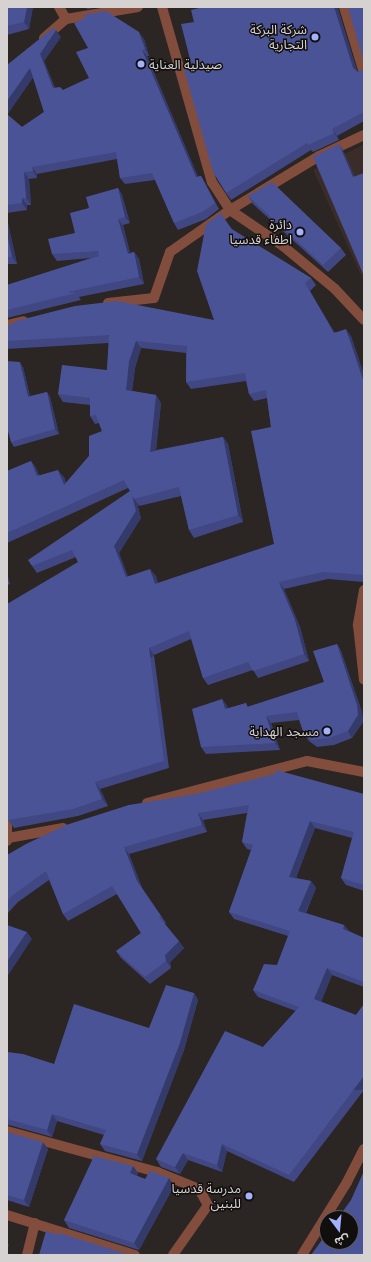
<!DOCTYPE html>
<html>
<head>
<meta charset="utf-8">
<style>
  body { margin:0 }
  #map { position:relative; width:371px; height:1262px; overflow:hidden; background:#2b2523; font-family:"Noto Serif","Noto Sans Arabic",serif }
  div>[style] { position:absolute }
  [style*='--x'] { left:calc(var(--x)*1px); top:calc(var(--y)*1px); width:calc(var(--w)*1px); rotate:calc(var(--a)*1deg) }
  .built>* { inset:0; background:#392c29 }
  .minor>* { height:10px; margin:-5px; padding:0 5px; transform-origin:5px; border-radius:5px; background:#834d3e }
  .wall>* { inset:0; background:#404782 }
  .shaded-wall>* { inset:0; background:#343a6a; transform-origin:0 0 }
  .building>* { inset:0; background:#4b5397 }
  .dots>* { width:11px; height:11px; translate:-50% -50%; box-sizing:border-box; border:2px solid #110e0e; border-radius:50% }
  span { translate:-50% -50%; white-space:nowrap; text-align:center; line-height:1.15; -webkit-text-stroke:3px #110e0e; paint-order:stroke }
  .poi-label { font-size:13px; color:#d6d2d1 }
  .right { translate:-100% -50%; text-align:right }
  .left { translate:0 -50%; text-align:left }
  .frame { position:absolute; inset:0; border:8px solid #d6d2d1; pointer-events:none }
  .north { position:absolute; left:319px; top:1210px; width:40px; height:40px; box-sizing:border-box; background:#110e0e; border:1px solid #605c5c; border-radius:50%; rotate:164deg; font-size:11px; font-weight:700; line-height:16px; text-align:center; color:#d6d2d1 }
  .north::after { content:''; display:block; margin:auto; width:14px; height:18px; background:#a4b1fc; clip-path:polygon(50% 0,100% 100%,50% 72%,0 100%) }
</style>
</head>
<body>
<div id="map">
  <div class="built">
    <i style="clip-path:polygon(364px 144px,364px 282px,313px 170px)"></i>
  </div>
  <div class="minor">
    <i style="--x:59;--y:7;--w:14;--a:60"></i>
    <i style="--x:162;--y:7;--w:182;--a:74.1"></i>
    <i style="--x:212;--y:182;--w:33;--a:57"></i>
    <i style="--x:230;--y:210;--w:64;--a:34.2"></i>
    <i style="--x:283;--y:246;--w:67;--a:39.6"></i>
    <i style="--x:335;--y:289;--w:42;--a:46.9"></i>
    <i style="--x:344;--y:7;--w:69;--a:73.1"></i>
    <i style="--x:44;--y:38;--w:29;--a:-41"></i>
    <i style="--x:66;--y:19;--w:73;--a:-9.5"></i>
    <i style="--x:108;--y:303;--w:46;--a:-6.2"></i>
    <i style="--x:154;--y:298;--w:49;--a:-70.8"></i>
    <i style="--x:170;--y:252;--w:73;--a:-35"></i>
    <i style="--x:230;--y:210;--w:104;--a:-31.2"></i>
    <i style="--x:319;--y:156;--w:50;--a:-25"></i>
    <i style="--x:7;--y:325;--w:17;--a:-13"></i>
    <i style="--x:364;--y:590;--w:36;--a:100"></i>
    <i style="--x:358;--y:625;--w:55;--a:83.8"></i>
    <i style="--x:147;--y:803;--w:165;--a:-14.7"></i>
    <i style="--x:307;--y:761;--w:58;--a:10.9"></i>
    <i style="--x:7;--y:820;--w:21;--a:90"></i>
    <i style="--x:8;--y:838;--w:56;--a:-10.3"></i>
    <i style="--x:7;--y:1131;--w:156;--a:15.3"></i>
    <i style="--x:157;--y:1172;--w:45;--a:22"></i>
    <i style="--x:199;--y:1189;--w:18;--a:61"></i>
    <i style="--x:208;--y:1205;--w:61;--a:125"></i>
    <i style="--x:7;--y:1215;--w:134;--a:17.4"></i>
    <i style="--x:27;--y:1255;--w:33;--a:-76"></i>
    <i style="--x:302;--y:1255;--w:86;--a:-58.3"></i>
    <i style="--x:347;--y:1182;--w:37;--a:-63"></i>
  </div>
  <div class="wall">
    <i style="clip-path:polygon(7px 7px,33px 7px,29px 29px,7px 35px)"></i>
    <i style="clip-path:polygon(86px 7px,94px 7px,94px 8px,87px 9px)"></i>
    <i style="clip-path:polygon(203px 7px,339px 7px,338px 9px,357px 71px,358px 72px,364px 69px,364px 121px,337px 136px,339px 140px,313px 152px,311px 150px,231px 200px,226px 193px,192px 67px)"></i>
    <i style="clip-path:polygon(evenodd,61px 37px,44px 61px,55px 88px,63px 90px,89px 78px,144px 39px,149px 56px,147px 56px,198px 177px,201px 176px,205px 183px,219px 209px,206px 219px,178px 230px,174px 223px,155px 180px,125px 184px,120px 178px,117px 159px,37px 174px,37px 178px,29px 179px,31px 205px,27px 205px,27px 210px,7px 213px,7px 65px,61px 37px,33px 77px,44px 112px,22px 127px,7px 115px,33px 77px)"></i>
    <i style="clip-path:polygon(118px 188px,122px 195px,130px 223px,123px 225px,130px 253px,134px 252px,139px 259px,144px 284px,79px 297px,81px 300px,7px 318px,7px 285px,91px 258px,57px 261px,52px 254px,75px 233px,89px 208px)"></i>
    <i style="clip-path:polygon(248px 196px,341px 248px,346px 255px,328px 272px,253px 204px)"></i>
    <i style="clip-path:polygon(7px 219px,17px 264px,7px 264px)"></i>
    <i style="clip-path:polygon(evenodd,226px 221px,232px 229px,311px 278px,316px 285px,310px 291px,334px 332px,351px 336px,364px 375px,364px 582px,328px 579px,284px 589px,300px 627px,309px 661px,258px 678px,253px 670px,208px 685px,203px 678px,191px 639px,154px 655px,169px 768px,100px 789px,108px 806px,78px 816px,14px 828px,8px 820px,78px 562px,76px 557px,37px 573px,32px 566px,130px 491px,128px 488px,7px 543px,7px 471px,31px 461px,36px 468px,39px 475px,64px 477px,66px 483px,89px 456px,102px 431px,99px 423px,95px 424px,90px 416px,90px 405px,63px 402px,58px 394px,107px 370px,109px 343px,7px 349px,7px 327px,214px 320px,226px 221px,141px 348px,186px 353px,186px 382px,191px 389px,246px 381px,249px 394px,254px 401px,267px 398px,271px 427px,274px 544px,158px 583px,156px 576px,128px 577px,119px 553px,141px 518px,137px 503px,139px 506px,181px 496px,189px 530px,194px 538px,243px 522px,228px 444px,223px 437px,156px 450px,161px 403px,156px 395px,132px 391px,135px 368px,141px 348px)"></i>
    <i style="clip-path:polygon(23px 367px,30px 396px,47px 392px,50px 397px,59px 434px,14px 447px,11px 442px)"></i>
    <i style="clip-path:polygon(7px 574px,10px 584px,7px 585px)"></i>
    <i style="clip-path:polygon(337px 644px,341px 651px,362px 712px,363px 722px,352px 738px,334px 745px,317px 747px,309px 741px,304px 734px,299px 720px,271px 723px,280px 750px,206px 754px,201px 747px,222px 699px,227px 706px,228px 709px,246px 703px,248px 707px,324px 682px)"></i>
    <i style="clip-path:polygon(364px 794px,364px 891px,346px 885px,341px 878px,352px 838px,315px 828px,296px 878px,311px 881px,316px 888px,306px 913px,344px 925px,349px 931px,364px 938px,364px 987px,332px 975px,321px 1002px,356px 1015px,364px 1004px,364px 1090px,294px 1182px,227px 1151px,222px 1172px,188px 1160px,180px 1174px,161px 1167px,156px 1159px,263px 1047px,296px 1011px,258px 997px,253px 990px,277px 965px,288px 936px,234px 919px,229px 912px,251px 850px,247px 849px,242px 842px,247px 813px,203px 820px,207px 832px,129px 854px,142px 888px,166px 923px,165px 924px,184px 948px,170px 962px,171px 968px,150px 984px,121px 958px,116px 951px,141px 933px,117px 894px,68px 921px,63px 914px,49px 880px,18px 902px,7px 914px,7px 855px,129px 805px)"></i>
    <i style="clip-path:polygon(194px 993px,198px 1000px,184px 1050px,142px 1161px,105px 1151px,100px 1144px,104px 1135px,57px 1121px,52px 1137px,9px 1125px,7px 1125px,7px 1052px,54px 1064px,149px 1028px)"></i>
    <i style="clip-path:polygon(7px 1132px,48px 1149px,29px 1207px,7px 1200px)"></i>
    <i style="clip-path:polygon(133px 1166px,138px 1173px,137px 1176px,145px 1179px,169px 1178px,174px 1186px,139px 1250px,69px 1228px,64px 1220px)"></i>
  </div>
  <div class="shaded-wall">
    <i style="clip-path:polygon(27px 7px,33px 7px,29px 29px,24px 22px)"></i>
    <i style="clip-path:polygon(334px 7px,339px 7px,338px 9px,358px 75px,353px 68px)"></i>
    <i style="clip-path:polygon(56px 30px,61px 37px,44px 61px,58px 95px,53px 88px,40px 54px)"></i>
    <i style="clip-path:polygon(139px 32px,144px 39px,149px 56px,145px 49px)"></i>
    <i style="clip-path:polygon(142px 50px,147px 56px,201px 184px,196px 177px)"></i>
    <i style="clip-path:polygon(30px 68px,35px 75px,7px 115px,7px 101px)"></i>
    <i style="clip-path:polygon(332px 129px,337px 136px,339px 140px,334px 133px)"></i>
    <i style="clip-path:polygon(339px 144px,344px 152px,358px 184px,353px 177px)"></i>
    <i style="clip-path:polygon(32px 167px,37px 174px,37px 178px,33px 171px)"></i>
    <i style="clip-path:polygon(24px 172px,29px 179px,31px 205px,26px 198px)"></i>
    <i style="clip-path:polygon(201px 176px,205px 183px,219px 209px,215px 203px)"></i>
    <i style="clip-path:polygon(118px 188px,122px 195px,130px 223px,125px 217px)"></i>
    <i style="clip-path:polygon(22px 198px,27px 205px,27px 210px,22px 203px)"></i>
    <i style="clip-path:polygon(7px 219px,17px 264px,12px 257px,7px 234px)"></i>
    <i style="clip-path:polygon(118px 219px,123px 225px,132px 260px,128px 254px)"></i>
    <i style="clip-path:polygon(134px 252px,139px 259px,144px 284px,139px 277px)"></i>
    <i style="clip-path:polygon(305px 283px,310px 291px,339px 340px,334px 333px)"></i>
    <i style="clip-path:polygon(346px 329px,351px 336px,364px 375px,364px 383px)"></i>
    <i style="clip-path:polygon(136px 341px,141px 348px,135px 368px,131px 398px,126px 390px,129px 361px)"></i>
    <i style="clip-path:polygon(20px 362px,23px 367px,31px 402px,28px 397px)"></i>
    <i style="clip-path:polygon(47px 392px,50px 397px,59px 434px,55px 429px)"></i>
    <i style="clip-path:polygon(156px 395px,161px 403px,155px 459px,150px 452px)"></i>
    <i style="clip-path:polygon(223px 437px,228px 444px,243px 522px,238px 515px)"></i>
    <i style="clip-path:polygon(31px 461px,36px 468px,43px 483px,37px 476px)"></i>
    <i style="clip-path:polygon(58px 470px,64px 477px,69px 493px,64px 485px)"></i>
    <i style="clip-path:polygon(132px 495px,137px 503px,141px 518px,119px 553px,131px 585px,126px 577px,114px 546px)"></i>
    <i style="clip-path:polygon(150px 569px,156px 576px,160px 591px,155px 584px)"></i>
    <i style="clip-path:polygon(7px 574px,10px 584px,7px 579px)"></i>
    <i style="clip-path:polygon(279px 582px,284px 589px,300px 627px,309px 661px,304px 654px)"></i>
    <i style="clip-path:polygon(337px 644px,341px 651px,362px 712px,363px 722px,352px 738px,348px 731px)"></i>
    <i style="left:149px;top:648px;width:9px;height:114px;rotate:54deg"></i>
    <i style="clip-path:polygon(222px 699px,227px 706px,230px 716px,225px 709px)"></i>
    <i style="clip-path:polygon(266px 716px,271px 723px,280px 750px,275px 743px)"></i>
    <i style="clip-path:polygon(95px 782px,100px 789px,108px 806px,102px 799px)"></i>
    <i style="clip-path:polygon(198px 813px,203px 820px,207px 832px,202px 825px)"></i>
    <i style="clip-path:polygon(310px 821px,315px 828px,294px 884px,289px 877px)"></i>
    <i style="clip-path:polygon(124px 847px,129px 854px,142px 888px,166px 923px,137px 881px)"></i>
    <i style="clip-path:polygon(311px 881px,316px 888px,303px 918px,298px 911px)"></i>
    <i style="clip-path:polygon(344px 925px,349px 932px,343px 929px)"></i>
    <i style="clip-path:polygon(27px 932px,32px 939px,7px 977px,7px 962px)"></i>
    <i style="clip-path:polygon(179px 941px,184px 948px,170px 962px,171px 968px,166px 961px,165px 955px)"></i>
    <i style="clip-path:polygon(327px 968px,332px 975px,319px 1006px,314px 999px)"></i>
    <i style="clip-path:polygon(194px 993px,198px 1000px,184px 1050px,142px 1161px,137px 1154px)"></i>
    <i style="left:364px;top:1076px;width:14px;height:124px;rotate:90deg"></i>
    <i style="clip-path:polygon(52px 1114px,57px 1121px,52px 1137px,47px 1130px)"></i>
    <i style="clip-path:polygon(43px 1142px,48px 1149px,29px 1207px,24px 1200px)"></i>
    <i style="clip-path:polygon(222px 1144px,227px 1151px,222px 1172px,217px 1165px)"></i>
    <i style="clip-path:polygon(183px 1153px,188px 1160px,180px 1174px,175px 1167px)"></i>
    <i style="clip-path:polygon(133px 1166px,138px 1173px,135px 1180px,130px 1173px)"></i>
    <i style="clip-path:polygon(169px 1178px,174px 1186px,139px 1250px,134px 1243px)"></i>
    <i style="clip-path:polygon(7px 1242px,9px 1245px,7px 1250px)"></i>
  </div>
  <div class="building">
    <i style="clip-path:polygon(7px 7px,27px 7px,24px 22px,7px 26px)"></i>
    <i style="clip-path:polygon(203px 7px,334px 7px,353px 68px,358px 72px,364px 69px,364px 112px,332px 129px,334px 133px,308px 145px,307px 143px,226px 193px,213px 172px,184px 69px,192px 67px,181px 24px,194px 22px,191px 10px)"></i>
    <i style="clip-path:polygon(348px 7px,364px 7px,364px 63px)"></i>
    <i style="clip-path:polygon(106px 11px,139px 32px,145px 49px,142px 50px,196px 177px,201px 176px,215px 203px,202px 212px,174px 223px,152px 173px,120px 178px,116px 152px,32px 167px,33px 171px,24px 172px,26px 198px,22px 198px,22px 203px,7px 205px,7px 114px,22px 127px,44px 112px,30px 68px,7px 101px,7px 65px,53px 28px,56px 30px,40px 54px,53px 88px,60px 87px,63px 90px,89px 78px,76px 52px,88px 48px,74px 23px,85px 18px,84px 15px)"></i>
    <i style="clip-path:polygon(339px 144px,353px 177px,364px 173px,364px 276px,313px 157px)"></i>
    <i style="clip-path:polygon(272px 182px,341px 248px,323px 265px,248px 196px)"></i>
    <i style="clip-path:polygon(118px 188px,125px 217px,118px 219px,128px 254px,134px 252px,139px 277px,67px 292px,76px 293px,7px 310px,7px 285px,99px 256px,98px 251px,52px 254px,48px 239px,75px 233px,70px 213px,89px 208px,86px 197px)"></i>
    <i style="clip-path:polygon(evenodd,221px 213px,231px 229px,311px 278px,305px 283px,334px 333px,346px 329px,364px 383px,364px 575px,323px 572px,279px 582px,295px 620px,304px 654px,253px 671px,248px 662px,203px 678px,189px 631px,149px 648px,164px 761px,95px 782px,102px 799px,73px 809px,8px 820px,7px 815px,7px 604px,78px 562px,72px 550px,32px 566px,28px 560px,130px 491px,124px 480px,7px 533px,7px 471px,31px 461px,37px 476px,58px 470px,64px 485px,89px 456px,89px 436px,102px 431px,96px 415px,90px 416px,90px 398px,58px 394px,62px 365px,107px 370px,109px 335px,7px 341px,7px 327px,16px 321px,75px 306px,117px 301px,214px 320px,197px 271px,206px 224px,221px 213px,136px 341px,187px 346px,186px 382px,245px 373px,249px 394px,266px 390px,271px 427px,251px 431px,274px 544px,155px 584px,150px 569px,126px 577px,114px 546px,136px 511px,132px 495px,134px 499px,179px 487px,189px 530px,238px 515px,223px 437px,150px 452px,156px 395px,126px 390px,129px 361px,136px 341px)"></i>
    <i style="clip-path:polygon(7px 234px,12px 257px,7px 257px)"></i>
    <i style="clip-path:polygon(7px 361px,20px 362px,28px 397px,47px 392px,55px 429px,11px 442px,7px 428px)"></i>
    <i style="clip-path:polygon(337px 644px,357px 705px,358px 715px,348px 731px,329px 738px,312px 740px,304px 734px,297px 712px,266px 716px,275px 743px,201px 747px,192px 709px,222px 699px,225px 709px,246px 703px,247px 707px,324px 682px,313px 651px)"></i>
    <i style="clip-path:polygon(276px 770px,364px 794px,364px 885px,341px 878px,354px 832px,310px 821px,289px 877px,311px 881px,298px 911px,344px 925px,343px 929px,364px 938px,364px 982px,327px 968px,314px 999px,356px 1015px,364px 1004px,364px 1076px,289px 1175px,222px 1144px,217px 1165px,183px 1153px,175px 1167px,156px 1159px,225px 1031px,263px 1047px,299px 1007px,253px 990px,264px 964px,277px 965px,290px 931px,229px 912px,253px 845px,242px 842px,249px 805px,198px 813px,202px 825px,124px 847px,137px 881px,161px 916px,159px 917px,179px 941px,165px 955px,166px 961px,145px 977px,116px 951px,141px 933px,112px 886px,63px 914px,46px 871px,13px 895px,7px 901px,7px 855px,26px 844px,66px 825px,129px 805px,196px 794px,275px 774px)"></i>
    <i style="clip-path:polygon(7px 925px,27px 932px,7px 962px)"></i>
    <i style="clip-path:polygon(166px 985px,194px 993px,180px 1043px,137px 1154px,100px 1144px,106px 1130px,52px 1114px,47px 1130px,7px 1119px,7px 1052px,23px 1054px,54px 1064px,74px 1004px,149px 1028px)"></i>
    <i style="clip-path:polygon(7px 1132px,43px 1142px,24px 1200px,7px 1195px)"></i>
    <i style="clip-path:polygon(94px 1156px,133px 1166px,130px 1173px,145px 1179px,150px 1171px,169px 1178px,134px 1243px,64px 1220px)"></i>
    <i style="clip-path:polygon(364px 1171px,364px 1255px,311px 1255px,327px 1233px,327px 1242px,351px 1242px,351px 1218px,338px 1218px,351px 1200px)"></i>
    <i style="clip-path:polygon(46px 1231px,58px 1235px,59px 1233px,130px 1255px,39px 1255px)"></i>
  </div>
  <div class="dots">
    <i style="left:315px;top:37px;background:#a4b1fc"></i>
    <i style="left:141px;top:64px;background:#a4b1fc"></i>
    <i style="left:300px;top:232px;background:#a4b1fc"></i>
    <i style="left:327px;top:731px;background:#a4b1fc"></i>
    <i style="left:249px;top:1196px;background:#a4b1fc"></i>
  </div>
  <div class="poi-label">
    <span class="right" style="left:307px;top:37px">شركة البركة<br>التجارية</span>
    <span class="left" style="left:149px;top:64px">صيدلية العناية</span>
    <span class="right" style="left:292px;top:232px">دائرة<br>اطفاء قدسيا</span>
    <span class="right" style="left:319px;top:731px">مسجد الهداية</span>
    <span class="right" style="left:241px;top:1196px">مدرسة قدسيا<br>للبنين</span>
  </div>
  <div class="frame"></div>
  <div class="north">ش</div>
</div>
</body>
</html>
